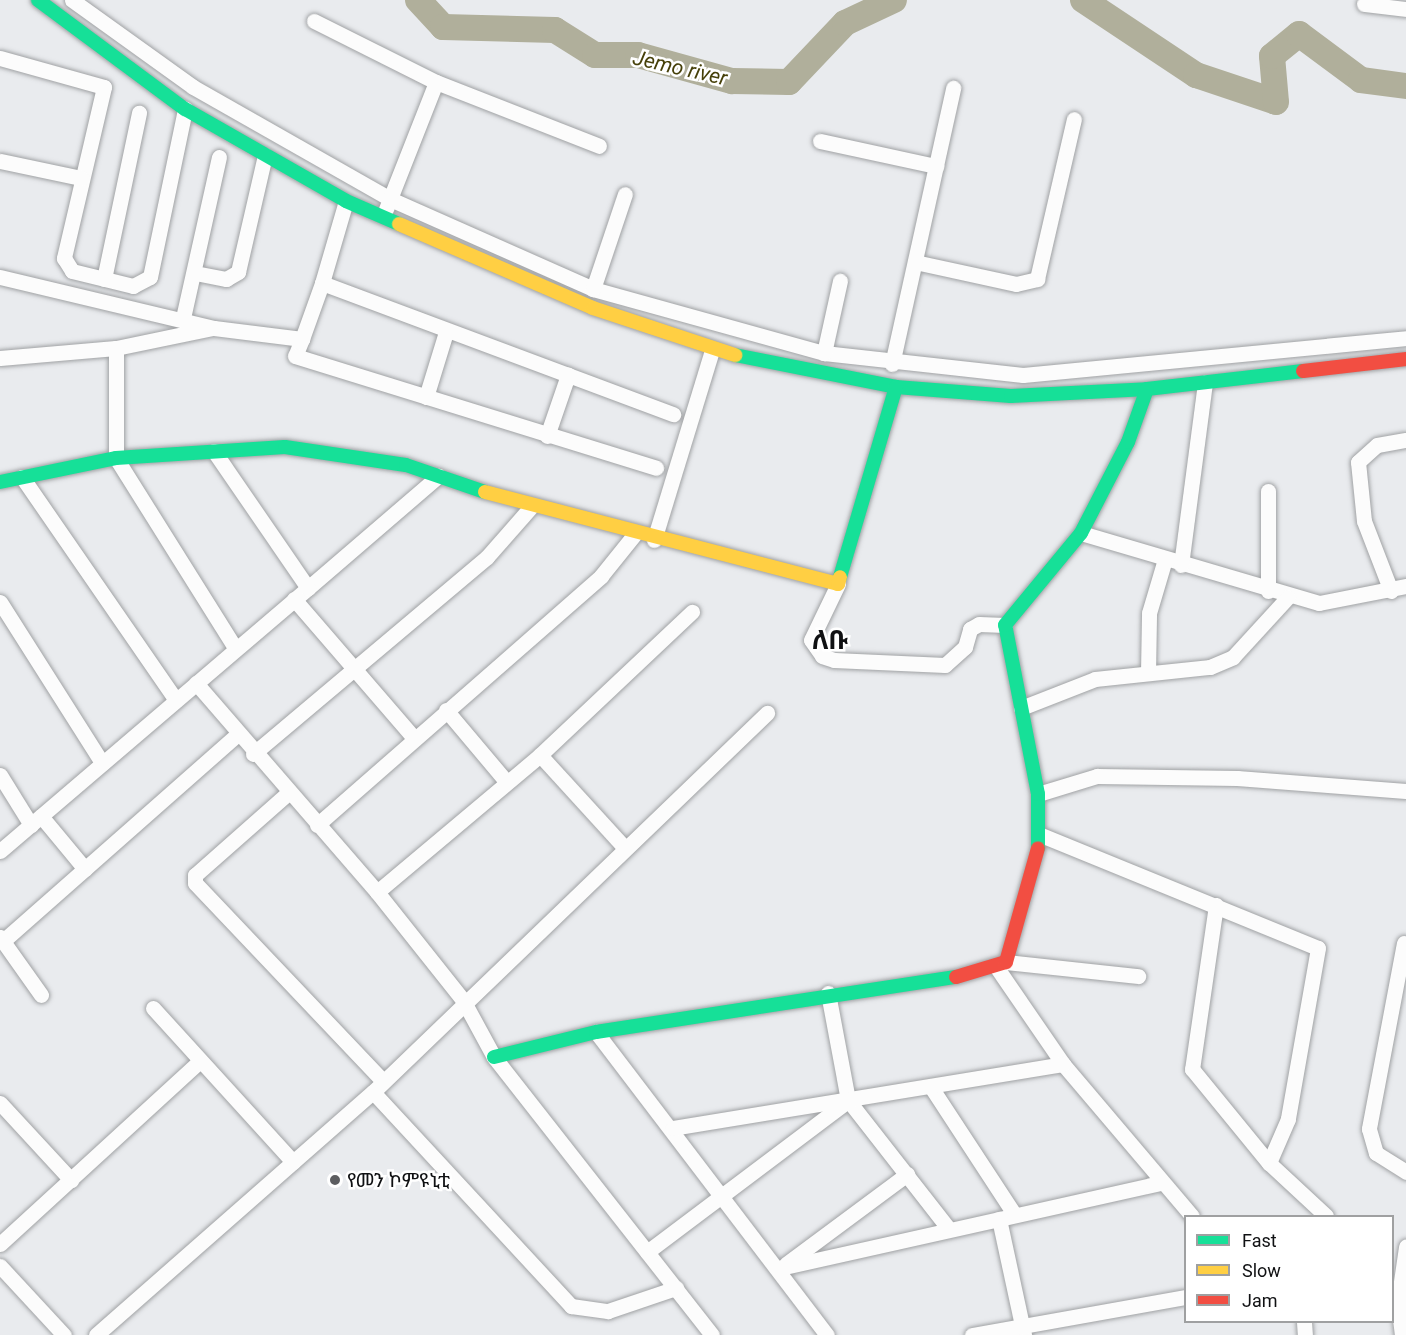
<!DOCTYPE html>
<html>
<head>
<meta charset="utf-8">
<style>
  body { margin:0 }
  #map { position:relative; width:1406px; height:1335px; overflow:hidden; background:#e9ebee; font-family:Roboto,"Noto Sans Ethiopic",sans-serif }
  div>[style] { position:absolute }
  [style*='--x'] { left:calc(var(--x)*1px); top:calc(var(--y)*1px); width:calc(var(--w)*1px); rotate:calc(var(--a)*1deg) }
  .river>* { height:26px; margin:-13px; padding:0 13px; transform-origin:13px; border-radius:13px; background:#b0af9b }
  .roads { filter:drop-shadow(0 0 2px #a0a2a4) drop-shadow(0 0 2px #a0a2a4) }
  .street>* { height:15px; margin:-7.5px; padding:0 7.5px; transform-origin:7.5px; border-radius:7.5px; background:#fcfcfc }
  .fast>* { height:14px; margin:-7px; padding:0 7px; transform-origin:7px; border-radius:7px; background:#16e098 }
  .slow>* { height:14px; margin:-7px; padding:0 7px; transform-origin:7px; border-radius:7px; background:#ffcf43 }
  .jam>* { height:14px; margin:-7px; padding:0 7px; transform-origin:7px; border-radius:7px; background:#f24e42 }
  .dots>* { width:16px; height:16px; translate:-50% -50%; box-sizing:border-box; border:3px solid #fff; border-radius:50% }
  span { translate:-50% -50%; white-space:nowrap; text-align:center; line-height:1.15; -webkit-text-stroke:5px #fff; paint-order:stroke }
  .poi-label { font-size:20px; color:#101113 }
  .left { translate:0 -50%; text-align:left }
  .water-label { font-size:21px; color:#464009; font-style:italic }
  .district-label { font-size:26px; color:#101113; font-weight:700 }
  .legend { position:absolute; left:1184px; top:1215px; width:210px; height:108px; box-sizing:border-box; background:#fff; border:2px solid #9fa0a1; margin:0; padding:8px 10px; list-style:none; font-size:18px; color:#101113 }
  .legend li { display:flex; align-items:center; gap:12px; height:30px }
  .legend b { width:30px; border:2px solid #9fa0a1 }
</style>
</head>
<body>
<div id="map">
  <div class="river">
    <i style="--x:418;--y:0;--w:37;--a:47"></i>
    <i style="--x:443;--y:27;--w:112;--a:1.5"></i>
    <i style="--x:555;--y:30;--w:47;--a:32"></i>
    <i style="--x:595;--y:55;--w:43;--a:0"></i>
    <i style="--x:638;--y:55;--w:98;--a:15.5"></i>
    <i style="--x:732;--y:81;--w:57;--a:1"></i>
    <i style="--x:789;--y:82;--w:81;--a:-46.5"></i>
    <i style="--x:845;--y:23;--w:54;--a:-25.1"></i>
    <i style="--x:1083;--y:0;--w:136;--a:33.6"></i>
    <i style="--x:1196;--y:75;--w:84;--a:18.6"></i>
    <i style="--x:1276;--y:102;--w:46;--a:-95"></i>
    <i style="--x:1272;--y:56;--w:35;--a:-39"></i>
    <i style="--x:1299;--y:34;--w:77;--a:36.6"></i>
    <i style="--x:1361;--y:80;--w:45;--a:7.6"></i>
  </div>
  <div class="roads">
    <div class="street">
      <i style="--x:72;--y:0;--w:149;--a:35.7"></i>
      <i style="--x:193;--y:87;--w:227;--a:29.6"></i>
      <i style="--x:390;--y:199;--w:222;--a:23.9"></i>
      <i style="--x:593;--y:289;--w:240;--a:15.5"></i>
      <i style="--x:824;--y:353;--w:200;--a:6.3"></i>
      <i style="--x:1023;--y:375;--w:385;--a:-5.5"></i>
      <i style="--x:1364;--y:4;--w:42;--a:6.8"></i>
      <i style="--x:314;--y:21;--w:136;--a:26.6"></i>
      <i style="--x:436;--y:82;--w:175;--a:21.4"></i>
      <i style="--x:0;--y:58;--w:108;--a:15.6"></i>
      <i style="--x:104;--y:87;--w:176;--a:103.2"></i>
      <i style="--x:64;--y:258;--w:15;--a:58"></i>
      <i style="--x:72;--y:271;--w:63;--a:13.8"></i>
      <i style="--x:133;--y:286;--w:19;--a:-28"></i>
      <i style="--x:150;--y:277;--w:172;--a:-78.2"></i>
      <i style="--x:820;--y:141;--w:119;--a:12.2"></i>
      <i style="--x:0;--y:161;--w:83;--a:11.9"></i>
      <i style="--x:386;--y:209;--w:136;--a:-68.5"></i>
      <i style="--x:915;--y:262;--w:103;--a:12.3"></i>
      <i style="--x:1016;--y:284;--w:22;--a:-13"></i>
      <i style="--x:1037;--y:279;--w:164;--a:-77"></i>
      <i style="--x:195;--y:273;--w:32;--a:11"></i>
      <i style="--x:226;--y:279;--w:14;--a:-30"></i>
      <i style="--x:238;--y:272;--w:120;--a:-77"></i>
      <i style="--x:0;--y:277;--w:220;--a:13.4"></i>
      <i style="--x:214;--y:328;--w:89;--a:7.1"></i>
      <i style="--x:302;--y:339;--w:18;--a:112"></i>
      <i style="--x:295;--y:356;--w:378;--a:17.2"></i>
      <i style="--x:104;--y:279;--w:170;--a:-78.1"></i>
      <i style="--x:322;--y:283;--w:85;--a:-73.7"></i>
      <i style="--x:593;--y:289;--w:100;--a:-71.4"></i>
      <i style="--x:183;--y:318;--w:165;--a:-77.4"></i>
      <i style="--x:302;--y:339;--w:59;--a:-70.3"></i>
      <i style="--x:322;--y:283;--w:375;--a:20.5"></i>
      <i style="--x:116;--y:348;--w:99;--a:-11.7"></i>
      <i style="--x:824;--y:353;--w:74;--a:-77.5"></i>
      <i style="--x:0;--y:358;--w:116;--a:-4.9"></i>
      <i style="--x:116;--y:348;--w:110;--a:90"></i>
      <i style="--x:116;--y:458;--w:224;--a:57.9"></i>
      <i style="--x:892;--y:364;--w:283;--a:-77.5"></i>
      <i style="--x:426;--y:397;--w:68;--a:-72.9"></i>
      <i style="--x:547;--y:436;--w:65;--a:-71"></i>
      <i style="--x:22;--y:477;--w:271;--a:55.4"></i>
      <i style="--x:1268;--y:491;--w:100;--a:90"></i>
      <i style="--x:1081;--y:533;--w:248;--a:16.4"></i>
      <i style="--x:1319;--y:603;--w:89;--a:-11.1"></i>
      <i style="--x:654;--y:540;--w:199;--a:-73"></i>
      <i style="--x:1181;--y:565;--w:184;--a:-82.5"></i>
      <i style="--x:838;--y:584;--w:62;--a:115.7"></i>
      <i style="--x:811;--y:640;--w:19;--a:55"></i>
      <i style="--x:822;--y:656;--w:13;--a:18"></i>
      <i style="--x:834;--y:660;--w:111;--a:2.6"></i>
      <i style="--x:945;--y:665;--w:27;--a:-42"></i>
      <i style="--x:965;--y:647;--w:19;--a:-74"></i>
      <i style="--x:970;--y:629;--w:10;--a:-29"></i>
      <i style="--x:979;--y:624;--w:26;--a:2"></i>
      <i style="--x:308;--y:588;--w:172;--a:-40.7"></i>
      <i style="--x:1391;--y:591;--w:75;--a:-111.1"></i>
      <i style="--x:1364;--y:521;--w:59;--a:-95.8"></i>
      <i style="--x:1358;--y:462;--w:25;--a:-42"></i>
      <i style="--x:1377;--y:445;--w:29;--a:-10"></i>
      <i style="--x:294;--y:599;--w:182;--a:49.2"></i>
      <i style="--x:0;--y:602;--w:191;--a:57.6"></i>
      <i style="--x:1148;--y:673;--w:60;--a:-89"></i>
      <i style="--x:1149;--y:613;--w:56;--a:-73.5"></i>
      <i style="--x:196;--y:683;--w:276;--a:49.1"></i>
      <i style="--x:377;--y:892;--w:138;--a:51.5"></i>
      <i style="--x:463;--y:1000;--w:65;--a:61.5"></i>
      <i style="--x:494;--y:1057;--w:353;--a:51.9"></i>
      <i style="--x:1021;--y:708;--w:79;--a:-21.4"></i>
      <i style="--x:1095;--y:679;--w:116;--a:-6"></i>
      <i style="--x:1210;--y:667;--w:25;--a:-23"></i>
      <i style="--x:1233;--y:657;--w:81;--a:-47.5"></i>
      <i style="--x:446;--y:710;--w:92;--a:49.9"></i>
      <i style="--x:253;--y:754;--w:306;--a:-40.1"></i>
      <i style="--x:487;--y:557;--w:65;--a:-48.7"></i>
      <i style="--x:540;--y:755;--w:123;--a:47.6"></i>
      <i style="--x:0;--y:775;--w:59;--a:58.2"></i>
      <i style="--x:288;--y:793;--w:124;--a:138.6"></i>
      <i style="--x:195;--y:875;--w:8;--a:90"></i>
      <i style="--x:195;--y:883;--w:273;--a:46.5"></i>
      <i style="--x:1038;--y:794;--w:62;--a:-17"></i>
      <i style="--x:1097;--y:776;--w:140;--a:0.8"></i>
      <i style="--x:1237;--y:778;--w:169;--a:4.4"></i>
      <i style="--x:41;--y:816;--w:69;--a:50.3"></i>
      <i style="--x:317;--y:825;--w:378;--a:-41.2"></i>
      <i style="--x:601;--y:576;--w:53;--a:-51.2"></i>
      <i style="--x:1041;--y:835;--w:299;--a:22.2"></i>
      <i style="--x:1318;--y:948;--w:174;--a:100"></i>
      <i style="--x:1288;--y:1119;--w:48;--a:113.4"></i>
      <i style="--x:0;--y:851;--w:405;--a:-40.5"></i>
      <i style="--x:308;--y:588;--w:166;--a:-124.5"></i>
      <i style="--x:377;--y:892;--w:213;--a:-40"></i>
      <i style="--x:540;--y:755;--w:209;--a:-43.3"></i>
      <i style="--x:1216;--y:905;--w:166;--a:98.3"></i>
      <i style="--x:1192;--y:1069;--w:122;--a:50.7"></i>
      <i style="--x:1269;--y:1163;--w:78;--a:42.9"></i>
      <i style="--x:0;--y:937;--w:71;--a:54.7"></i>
      <i style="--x:3;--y:941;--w:312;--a:-41.4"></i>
      <i style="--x:1404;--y:943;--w:189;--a:100.7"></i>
      <i style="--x:1369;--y:1129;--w:25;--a:74"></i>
      <i style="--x:1376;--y:1153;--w:36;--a:32"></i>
      <i style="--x:1006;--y:962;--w:133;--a:6.1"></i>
      <i style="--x:997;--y:968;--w:116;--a:55.5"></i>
      <i style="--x:1063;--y:1064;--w:199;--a:49.7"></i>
      <i style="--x:828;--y:993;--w:109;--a:79.4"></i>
      <i style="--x:848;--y:1100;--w:162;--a:52"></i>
      <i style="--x:153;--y:1008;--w:208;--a:47.7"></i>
      <i style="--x:596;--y:1032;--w:381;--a:52.7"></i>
      <i style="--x:931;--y:1087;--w:152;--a:56.8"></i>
      <i style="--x:373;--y:1092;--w:292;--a:47.2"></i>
      <i style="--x:571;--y:1306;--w:37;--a:8"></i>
      <i style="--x:608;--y:1311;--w:72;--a:-18.7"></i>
      <i style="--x:0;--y:1103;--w:105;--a:47.3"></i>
      <i style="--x:673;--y:1128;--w:395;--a:-9.3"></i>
      <i style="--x:999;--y:1219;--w:119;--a:77.8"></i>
      <i style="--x:0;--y:1244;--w:271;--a:-42.5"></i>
      <i style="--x:647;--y:1252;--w:249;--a:-37"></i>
      <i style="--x:786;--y:1264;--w:151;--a:-36.6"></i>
      <i style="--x:0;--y:1266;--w:94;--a:47.2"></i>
      <i style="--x:780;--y:1268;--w:390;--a:-12.6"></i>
      <i style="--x:1304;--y:1322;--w:13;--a:86"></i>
      <i style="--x:96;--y:1335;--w:368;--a:-41.3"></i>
      <i style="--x:373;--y:1092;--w:547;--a:-43.89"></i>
      <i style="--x:972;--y:1335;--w:217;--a:-10.1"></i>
      <i style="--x:1402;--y:1335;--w:33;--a:-97"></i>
      <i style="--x:1398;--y:1302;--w:56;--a:-81.7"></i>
    </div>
    <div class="fast">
      <i style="--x:38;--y:0;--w:183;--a:36.6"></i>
      <i style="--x:185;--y:109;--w:185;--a:29.7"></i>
      <i style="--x:346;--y:201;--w:58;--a:23.5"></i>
      <i style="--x:735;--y:355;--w:164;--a:11.2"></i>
      <i style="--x:896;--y:387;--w:115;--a:4.5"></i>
      <i style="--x:1011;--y:396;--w:136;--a:-2.9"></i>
      <i style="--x:1147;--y:389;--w:157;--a:-6.6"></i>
      <i style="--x:0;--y:482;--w:118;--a:-11.7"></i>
      <i style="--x:116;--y:458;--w:169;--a:-3.7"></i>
      <i style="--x:285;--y:447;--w:122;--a:8.5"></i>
      <i style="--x:406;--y:465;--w:83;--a:18.9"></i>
      <i style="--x:840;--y:577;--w:198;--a:-73.6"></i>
      <i style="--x:1038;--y:848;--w:54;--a:-90"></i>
      <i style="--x:1038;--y:794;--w:172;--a:-101"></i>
      <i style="--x:1005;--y:625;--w:119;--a:-50.4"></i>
      <i style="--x:1081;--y:533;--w:102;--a:-62.7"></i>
      <i style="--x:1128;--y:442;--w:56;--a:-70.3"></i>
      <i style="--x:494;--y:1057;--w:105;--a:-13.8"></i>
      <i style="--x:596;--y:1032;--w:364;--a:-8.7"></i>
    </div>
    <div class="slow">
      <i style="--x:399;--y:224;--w:211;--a:23.4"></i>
      <i style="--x:593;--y:308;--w:150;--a:18.3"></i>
      <i style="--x:485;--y:492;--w:365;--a:14.6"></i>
      <i style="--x:838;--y:584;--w:7;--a:-74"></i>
    </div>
    <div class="jam">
      <i style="--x:1303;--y:371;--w:104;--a:-6.6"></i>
      <i style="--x:956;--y:977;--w:52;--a:-16.7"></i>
      <i style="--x:1006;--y:962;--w:118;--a:-74.3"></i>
    </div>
  </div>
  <div class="dots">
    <i style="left:335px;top:1180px;background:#5c5d60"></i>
  </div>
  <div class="poi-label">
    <span class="left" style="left:347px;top:1180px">የመን ኮምዩኒቲ</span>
  </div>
  <div class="water-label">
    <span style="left:680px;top:68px;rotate:13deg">Jemo river</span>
  </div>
  <div class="district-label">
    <span style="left:830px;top:641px">ለቡ</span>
  </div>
  <ul class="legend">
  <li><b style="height:8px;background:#16e098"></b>Fast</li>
  <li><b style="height:8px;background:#ffcf43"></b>Slow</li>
  <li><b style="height:8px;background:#f24e42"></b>Jam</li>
  </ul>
</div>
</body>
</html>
